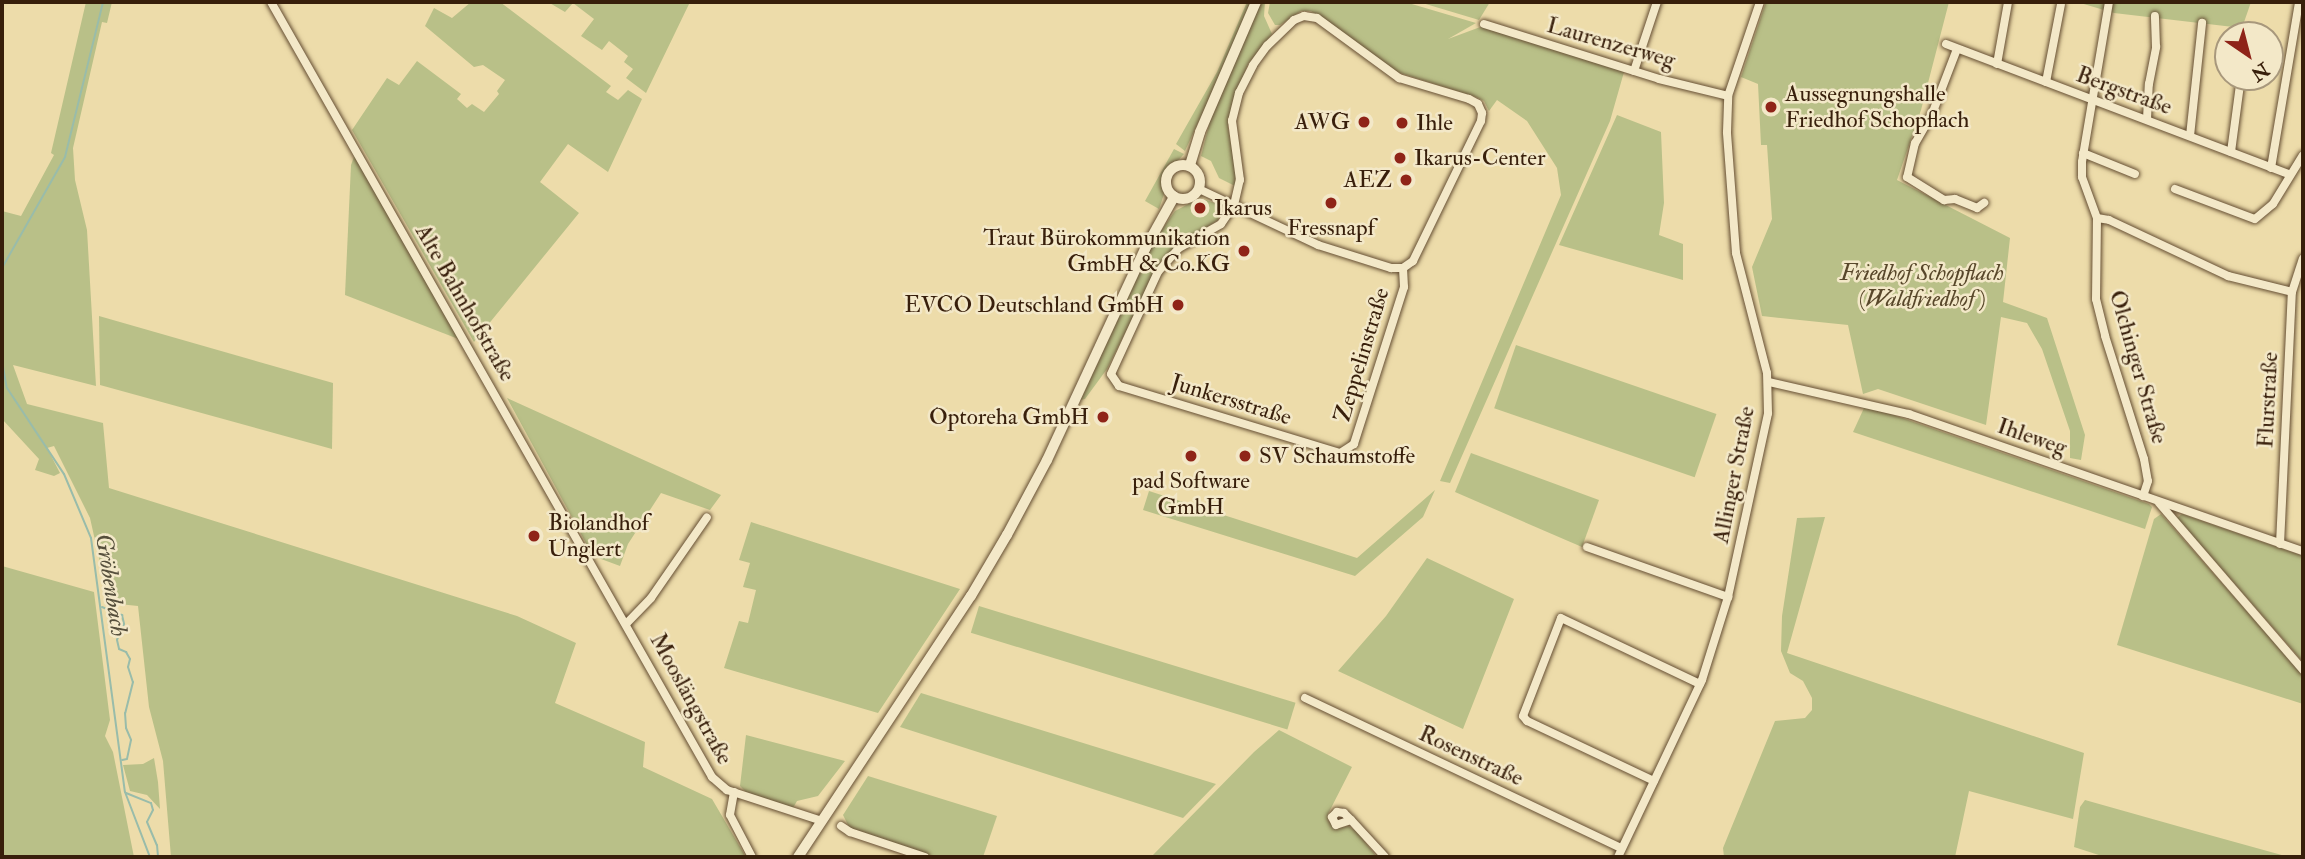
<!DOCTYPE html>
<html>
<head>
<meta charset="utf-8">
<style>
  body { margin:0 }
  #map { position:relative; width:2305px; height:859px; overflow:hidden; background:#eddcaa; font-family:"IM FELL Double Pica",serif }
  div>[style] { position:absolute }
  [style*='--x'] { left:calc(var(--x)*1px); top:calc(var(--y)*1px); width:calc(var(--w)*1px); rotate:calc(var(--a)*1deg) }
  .green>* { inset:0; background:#b9c088; transform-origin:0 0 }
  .stream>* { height:2px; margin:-1px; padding:0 1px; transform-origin:1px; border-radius:1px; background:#99bcaa }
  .roads { filter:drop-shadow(0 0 2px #654e33) drop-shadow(0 0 2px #654e33) }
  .minor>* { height:8px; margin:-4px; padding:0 4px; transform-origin:4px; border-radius:4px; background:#f3e8c8 }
  .tertiary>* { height:10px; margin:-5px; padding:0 5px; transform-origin:5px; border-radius:5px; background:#f3e8c8 }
  .tertiary>.ring { margin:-5px; padding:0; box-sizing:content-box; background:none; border:10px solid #f3e8c8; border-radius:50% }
  .dots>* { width:19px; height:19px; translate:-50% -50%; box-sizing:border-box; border:4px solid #f3e8c8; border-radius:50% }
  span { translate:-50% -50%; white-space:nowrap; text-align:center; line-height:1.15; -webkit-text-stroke:5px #f3e8c8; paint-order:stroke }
  .street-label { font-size:23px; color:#381f0b }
  .poi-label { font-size:23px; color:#381f0b }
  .left { translate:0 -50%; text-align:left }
  .right { translate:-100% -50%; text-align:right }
  .park-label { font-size:23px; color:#58472a; font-style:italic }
  .water-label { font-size:24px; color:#554e3b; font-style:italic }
  .frame { position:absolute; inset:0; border:4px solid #381f0b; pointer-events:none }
  .north { position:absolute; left:2214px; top:21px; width:70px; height:70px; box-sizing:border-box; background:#f3e8c8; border:2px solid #a8987c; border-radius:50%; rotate:145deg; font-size:19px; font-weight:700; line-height:28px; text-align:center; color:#381f0b }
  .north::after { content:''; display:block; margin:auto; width:24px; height:32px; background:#8f2418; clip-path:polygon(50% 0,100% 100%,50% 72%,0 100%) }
</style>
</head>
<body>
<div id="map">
  <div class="green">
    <i style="clip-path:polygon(86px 2px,112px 2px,107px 23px,102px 22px,73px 148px,75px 180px,87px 230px,96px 386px,13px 365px,27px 404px,103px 423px,109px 488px,517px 616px,576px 643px,555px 703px,645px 742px,643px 767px,712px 799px,746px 857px,171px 857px,163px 761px,149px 707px,138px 606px,109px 603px,90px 518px,54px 446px,47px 448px,60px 473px,54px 476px,35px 470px,39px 459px,2px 419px,2px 211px,21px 216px,54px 155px,51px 153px)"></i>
    <i style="clip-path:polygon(471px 2px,500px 2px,611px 86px,606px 92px,618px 100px,628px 90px,642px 99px,608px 172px,568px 144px,540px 182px,579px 213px,474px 342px,352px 130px,387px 78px,399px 85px,417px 61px,461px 94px,457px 99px,467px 108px,472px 104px,484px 112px,499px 94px,497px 91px,505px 80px,483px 65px,474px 67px,425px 26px,434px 8px,452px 18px)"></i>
    <i style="clip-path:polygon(548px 2px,690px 2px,646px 93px,626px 78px,633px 69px,624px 62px,628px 56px,609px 41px,602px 50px,581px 36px,594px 19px,573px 3px,565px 12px)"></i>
    <i style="clip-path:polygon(1247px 2px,1251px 2px,1234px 45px,1185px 151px,1176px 144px,1217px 72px)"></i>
    <i style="clip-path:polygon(1260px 2px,1265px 2px,1264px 16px,1272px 34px,1248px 64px,1231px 107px,1228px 127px,1236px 174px,1235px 186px,1219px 178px,1211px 161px,1201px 156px,1211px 117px)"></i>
    <i style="clip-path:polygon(1270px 2px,1405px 2px,1476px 23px,1448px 39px,1483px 26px,1624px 72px,1610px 121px,1450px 483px,1440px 481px,1561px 195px,1557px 168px,1527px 121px,1497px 100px,1489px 111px,1484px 101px,1476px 97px,1397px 72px,1311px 11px,1301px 11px,1280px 25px,1275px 25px,1268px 13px)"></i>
    <i style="clip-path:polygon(1419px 2px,1490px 2px,1479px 20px)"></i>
    <i style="clip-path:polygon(1766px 2px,1949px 2px,1921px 110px,1897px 180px,2010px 238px,2003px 302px,2047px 318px,2085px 435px,2081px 460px,2070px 458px,2070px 431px,2042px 349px,2027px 323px,2001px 317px,1986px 425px,1878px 389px,1863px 394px,1848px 325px,1762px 316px,1752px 267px,1772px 219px,1767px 145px,1761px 145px,1758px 84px,1741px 77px)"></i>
    <i style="clip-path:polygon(2077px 2px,2251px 2px,2242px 28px,2114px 13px)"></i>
    <i style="clip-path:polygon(1617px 115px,1661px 132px,1664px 203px,1659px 235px,1683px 244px,1683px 280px,1559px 245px)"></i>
    <i style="clip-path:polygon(1174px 149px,1184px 154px,1163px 177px,1164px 194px,1159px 209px,1145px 201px)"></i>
    <i style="clip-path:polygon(354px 157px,357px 159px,461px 340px,345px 295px,351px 165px)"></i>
    <i style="clip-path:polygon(1200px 198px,1218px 204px,1221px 209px,1218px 220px,1180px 244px,1161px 261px,1107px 369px,1085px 399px,1080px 400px,1153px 242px,1175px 211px)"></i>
    <i style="clip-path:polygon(99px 316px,333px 383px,332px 449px,100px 385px)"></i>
    <i style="left:1516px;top:345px;width:212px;height:67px;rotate:19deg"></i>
    <i style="clip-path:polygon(507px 398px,721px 495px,710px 510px,661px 493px,628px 544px,620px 566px,593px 556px)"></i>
    <i style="clip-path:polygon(1864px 408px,1885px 412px,2149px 504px,2152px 507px,2145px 529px,1853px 432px)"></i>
    <i style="clip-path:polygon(1471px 453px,1599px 500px,1582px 547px,1455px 492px)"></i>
    <i style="clip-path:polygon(1435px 490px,1423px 517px,1355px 576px,1143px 510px,1149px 491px,1357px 558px)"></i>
    <i style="clip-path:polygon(2161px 514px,2303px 675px,2303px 704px,2117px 645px,2154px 519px)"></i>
    <i style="clip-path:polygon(2182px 514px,2303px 556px,2303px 662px,2177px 518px)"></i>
    <i style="clip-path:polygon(1825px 517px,1787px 653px,2084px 753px,2073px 819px,1969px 791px,1955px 857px,1724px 857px,1723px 848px,1775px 721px,1805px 718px,1812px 710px,1812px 698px,1803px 681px,1790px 673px,1781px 651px,1782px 616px,1797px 518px)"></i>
    <i style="clip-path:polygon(751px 522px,960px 589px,878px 713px,724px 668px,739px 621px,748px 623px,756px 590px,743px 587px,750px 563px,739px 560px)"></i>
    <i style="clip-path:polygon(1427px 558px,1514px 599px,1463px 729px,1338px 671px,1386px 616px)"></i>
    <i style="clip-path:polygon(2px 566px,94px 592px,110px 720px,105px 736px,113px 752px,134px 857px,2px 857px)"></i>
    <i style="left:979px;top:606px;width:331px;height:28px;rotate:17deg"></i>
    <i style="clip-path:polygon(921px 693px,1216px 784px,1183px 818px,900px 727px)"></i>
    <i style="clip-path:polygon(1279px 730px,1352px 767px,1328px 814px,1328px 820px,1335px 829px,1348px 826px,1357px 832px,1377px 857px,1151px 857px,1254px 752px)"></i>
    <i style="clip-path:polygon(746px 735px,845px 761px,818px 796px,797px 801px,793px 808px,746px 792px,740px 786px)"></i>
    <i style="clip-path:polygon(154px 758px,158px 782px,160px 809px,147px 795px,130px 791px,123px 765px,143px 764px)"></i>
    <i style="clip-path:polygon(868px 776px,997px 816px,983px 857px,921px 857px,851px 831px,843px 815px)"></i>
    <i style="clip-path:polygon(2085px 800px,2195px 831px,2289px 857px,2105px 857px,2074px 847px,2080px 807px)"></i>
  </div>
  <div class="stream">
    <i style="--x:2;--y:268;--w:128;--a:-60.4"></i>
    <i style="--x:65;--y:157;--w:160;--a:-76.2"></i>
    <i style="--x:2;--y:361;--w:27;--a:80"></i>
    <i style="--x:7;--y:388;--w:103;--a:56.5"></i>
    <i style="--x:64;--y:474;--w:69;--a:67.1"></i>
    <i style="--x:91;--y:538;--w:256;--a:82.4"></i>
    <i style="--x:125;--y:792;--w:70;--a:69"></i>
    <i style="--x:102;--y:607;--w:22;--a:22"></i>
    <i style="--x:122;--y:615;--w:9;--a:77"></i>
    <i style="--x:124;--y:624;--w:17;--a:114"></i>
    <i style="--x:117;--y:640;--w:9;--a:77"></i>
    <i style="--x:119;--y:649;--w:8;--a:23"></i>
    <i style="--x:126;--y:652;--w:8;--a:60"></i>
    <i style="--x:130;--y:659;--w:8;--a:104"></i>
    <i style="--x:128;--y:667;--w:16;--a:72"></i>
    <i style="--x:133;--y:682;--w:32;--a:104"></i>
    <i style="--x:125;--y:713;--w:15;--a:86"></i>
    <i style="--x:126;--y:728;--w:13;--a:67"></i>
    <i style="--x:131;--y:740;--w:19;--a:102"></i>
    <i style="--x:127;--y:759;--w:5;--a:169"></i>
    <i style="--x:126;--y:793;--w:27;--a:22"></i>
    <i style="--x:151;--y:803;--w:7;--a:74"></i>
    <i style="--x:153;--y:810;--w:13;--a:117"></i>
    <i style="--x:147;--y:822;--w:25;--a:67"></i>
    <i style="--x:157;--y:845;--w:12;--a:85"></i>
  </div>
  <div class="roads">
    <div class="minor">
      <i style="--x:271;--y:2;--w:892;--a:60.36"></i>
      <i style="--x:712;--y:777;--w:20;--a:41"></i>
      <i style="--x:727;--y:790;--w:100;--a:18.1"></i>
      <i style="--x:2109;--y:2;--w:162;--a:99.6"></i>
      <i style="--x:2082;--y:162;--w:15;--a:90"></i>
      <i style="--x:2082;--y:177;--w:44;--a:69.9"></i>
      <i style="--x:2097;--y:218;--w:81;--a:90.7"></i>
      <i style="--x:2096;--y:299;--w:38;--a:76"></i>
      <i style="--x:2105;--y:336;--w:129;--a:72.4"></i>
      <i style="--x:2144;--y:459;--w:22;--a:80"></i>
      <i style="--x:2148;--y:481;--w:16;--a:108"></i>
      <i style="--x:1304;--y:16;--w:13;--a:9"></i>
      <i style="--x:1317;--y:18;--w:102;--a:36.2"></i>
      <i style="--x:1399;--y:78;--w:73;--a:16.7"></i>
      <i style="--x:1469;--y:99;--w:10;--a:29"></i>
      <i style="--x:1478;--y:104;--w:10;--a:66"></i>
      <i style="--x:1482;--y:113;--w:8;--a:97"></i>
      <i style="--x:1481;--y:121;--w:156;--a:115.9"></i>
      <i style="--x:1413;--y:261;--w:12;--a:145"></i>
      <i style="--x:1403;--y:268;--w:19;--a:87"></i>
      <i style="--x:1404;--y:287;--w:165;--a:107.7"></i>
      <i style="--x:1354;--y:444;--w:17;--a:147"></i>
      <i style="--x:1340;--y:453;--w:231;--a:-163.1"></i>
      <i style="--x:1119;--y:386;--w:14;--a:-124"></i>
      <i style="--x:1111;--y:374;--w:112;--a:-65.3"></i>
      <i style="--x:1158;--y:272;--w:32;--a:-49"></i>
      <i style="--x:1179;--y:248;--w:48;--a:-29.7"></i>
      <i style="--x:1221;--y:224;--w:23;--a:-56"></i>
      <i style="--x:1234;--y:205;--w:26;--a:-77"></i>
      <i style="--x:1240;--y:180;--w:60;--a:-97.7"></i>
      <i style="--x:1232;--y:121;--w:29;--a:-76"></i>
      <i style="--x:1239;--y:93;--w:31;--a:-63"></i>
      <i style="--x:1253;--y:65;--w:24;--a:-54"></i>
      <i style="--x:1267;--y:46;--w:37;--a:-44"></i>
      <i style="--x:1294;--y:20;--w:11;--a:-22"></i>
      <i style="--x:1484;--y:24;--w:183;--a:17.4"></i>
      <i style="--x:1659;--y:79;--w:71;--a:13.8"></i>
      <i style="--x:2246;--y:35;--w:5;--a:-79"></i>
      <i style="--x:1946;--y:44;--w:367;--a:20.8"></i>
      <i style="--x:1957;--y:49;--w:70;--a:111"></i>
      <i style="--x:1932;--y:114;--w:34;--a:120"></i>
      <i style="--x:1915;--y:143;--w:35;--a:103"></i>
      <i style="--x:1907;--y:177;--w:44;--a:31.9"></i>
      <i style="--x:1944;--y:200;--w:11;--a:-5"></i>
      <i style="--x:1955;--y:199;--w:24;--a:22"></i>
      <i style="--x:1977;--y:208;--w:9;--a:-36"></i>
      <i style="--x:1997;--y:64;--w:63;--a:-79.9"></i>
      <i style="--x:1634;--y:71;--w:73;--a:-71.6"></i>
      <i style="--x:2046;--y:82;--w:79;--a:-79.1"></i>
      <i style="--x:2147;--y:119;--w:35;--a:-87"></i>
      <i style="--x:2149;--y:84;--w:38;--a:-79"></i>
      <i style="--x:2156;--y:47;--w:31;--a:-92"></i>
      <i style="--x:2190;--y:136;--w:114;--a:-83.9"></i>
      <i style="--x:2231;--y:152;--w:76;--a:-82.4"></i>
      <i style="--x:2083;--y:153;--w:56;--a:22"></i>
      <i style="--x:2271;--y:168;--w:168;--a:-80.4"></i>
      <i style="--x:1199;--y:189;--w:132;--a:25.2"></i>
      <i style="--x:1318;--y:245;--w:77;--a:17.5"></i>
      <i style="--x:1391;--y:268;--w:12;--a:0"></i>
      <i style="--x:2175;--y:189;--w:85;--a:20.6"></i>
      <i style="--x:2255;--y:219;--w:23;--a:-40"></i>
      <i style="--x:2273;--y:204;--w:57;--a:-58.5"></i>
      <i style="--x:2097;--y:218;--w:12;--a:9"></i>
      <i style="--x:2109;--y:220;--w:132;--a:25.2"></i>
      <i style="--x:2228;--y:276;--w:66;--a:14"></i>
      <i style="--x:1769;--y:382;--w:144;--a:12.9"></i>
      <i style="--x:1909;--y:414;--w:417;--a:19.2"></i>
      <i style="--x:2159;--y:503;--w:221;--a:49.2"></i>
      <i style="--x:2280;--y:544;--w:252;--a:-87.3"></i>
      <i style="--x:2292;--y:292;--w:35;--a:-72"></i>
      <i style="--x:1587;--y:547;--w:150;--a:19.5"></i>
      <i style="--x:626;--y:624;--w:36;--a:-46"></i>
      <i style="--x:651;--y:598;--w:98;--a:-55.3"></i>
      <i style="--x:1305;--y:698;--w:350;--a:25.4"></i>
      <i style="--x:1654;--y:781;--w:140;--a:-154.7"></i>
      <i style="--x:1527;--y:721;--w:6;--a:-129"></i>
      <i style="--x:1523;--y:716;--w:105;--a:-68.8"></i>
      <i style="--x:1561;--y:618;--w:154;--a:25.4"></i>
      <i style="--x:734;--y:792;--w:23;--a:100"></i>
      <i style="--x:730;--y:815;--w:47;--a:62.4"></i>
      <i style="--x:1337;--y:812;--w:7;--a:8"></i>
      <i style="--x:1344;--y:813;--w:10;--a:45"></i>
      <i style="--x:1351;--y:820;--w:16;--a:162"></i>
      <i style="--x:1336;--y:825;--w:9;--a:-117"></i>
      <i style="--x:1332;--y:817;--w:7;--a:-45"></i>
      <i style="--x:1351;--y:820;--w:50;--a:47.4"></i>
      <i style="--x:841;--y:826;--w:11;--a:34"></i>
      <i style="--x:850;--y:832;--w:79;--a:18.4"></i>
      <i style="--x:1618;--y:857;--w:196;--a:-64.6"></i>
      <i style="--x:1702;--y:680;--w:87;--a:-72.6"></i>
      <i style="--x:1728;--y:597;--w:188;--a:-77.7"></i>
      <i style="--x:1768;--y:413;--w:40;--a:-91.4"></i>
      <i style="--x:1767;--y:373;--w:124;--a:-104.5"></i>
      <i style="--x:1736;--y:253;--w:121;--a:-94.3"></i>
      <i style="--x:1727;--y:132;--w:36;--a:-88"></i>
      <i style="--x:1728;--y:96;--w:99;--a:-71.2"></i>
    </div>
    <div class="tertiary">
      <i class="ring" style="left:1166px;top:165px;width:24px;height:24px"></i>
      <i style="--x:1190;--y:165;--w:34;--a:-73"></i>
      <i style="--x:1200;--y:132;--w:142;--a:-66.7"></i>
      <i style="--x:798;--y:857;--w:313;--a:-56.5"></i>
      <i style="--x:971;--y:596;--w:71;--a:-59.5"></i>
      <i style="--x:1007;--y:535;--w:85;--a:-61.9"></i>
      <i style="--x:1047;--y:460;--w:233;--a:-65.1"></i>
      <i style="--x:1145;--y:249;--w:60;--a:-60.9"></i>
    </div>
  </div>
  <div class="dots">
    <i style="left:1771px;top:107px;background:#8f2418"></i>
    <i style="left:1364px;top:122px;background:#8f2418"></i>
    <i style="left:1402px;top:123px;background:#8f2418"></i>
    <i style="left:1400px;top:158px;background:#8f2418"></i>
    <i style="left:1406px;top:180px;background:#8f2418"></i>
    <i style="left:1331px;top:203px;background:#8f2418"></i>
    <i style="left:1200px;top:208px;background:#8f2418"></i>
    <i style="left:1244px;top:251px;background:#8f2418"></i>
    <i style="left:1178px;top:305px;background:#8f2418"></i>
    <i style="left:1103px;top:417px;background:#8f2418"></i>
    <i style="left:1191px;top:456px;background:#8f2418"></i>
    <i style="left:1245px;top:456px;background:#8f2418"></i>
    <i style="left:534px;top:536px;background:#8f2418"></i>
  </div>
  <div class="street-label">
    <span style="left:1611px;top:43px;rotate:16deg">Laurenzerweg</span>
    <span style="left:2124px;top:91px;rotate:20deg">Bergstraße</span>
    <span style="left:465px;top:303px;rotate:60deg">Alte Bahnhofstraße</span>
    <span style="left:1362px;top:355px;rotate:-73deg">Zeppelinstraße</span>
    <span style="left:2138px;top:367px;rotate:74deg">Olchinger Straße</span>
    <span style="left:1231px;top:400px;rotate:17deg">Junkersstraße</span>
    <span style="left:2268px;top:400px;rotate:-87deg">Flurstraße</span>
    <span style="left:2032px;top:437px;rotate:19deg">Ihleweg</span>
    <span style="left:1734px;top:475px;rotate:-79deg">Allinger Straße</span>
    <span style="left:691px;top:699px;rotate:61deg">Mooslängstraße</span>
    <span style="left:1471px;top:756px;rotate:25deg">Rosenstraße</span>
  </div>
  <div class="poi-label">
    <span class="left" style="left:1785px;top:107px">Aussegnungshalle<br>Friedhof Schopflach</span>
    <span class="right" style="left:1350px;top:122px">AWG</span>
    <span class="left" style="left:1416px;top:123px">Ihle</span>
    <span class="left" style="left:1414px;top:158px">Ikarus-Center</span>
    <span class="right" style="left:1392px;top:180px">AEZ</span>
    <span class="left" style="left:1214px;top:208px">Ikarus</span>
    <span style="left:1331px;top:228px">Fressnapf</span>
    <span class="right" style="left:1230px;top:251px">Traut Bürokommunikation<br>GmbH &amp; Co.KG</span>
    <span class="right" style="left:1164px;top:305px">EVCO Deutschland GmbH</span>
    <span class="right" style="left:1089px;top:417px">Optoreha GmbH</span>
    <span class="left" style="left:1259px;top:456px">SV Schaumstoffe</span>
    <span style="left:1191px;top:494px">pad Software<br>GmbH</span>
    <span class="left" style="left:548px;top:536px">Biolandhof<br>Unglert</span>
  </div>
  <div class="park-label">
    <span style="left:1922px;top:286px">Friedhof Schopflach<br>(Waldfriedhof)</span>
  </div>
  <div class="water-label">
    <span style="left:111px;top:585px;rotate:81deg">Gröbenbach</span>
  </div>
  <div class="frame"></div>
  <div class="north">N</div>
</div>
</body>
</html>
